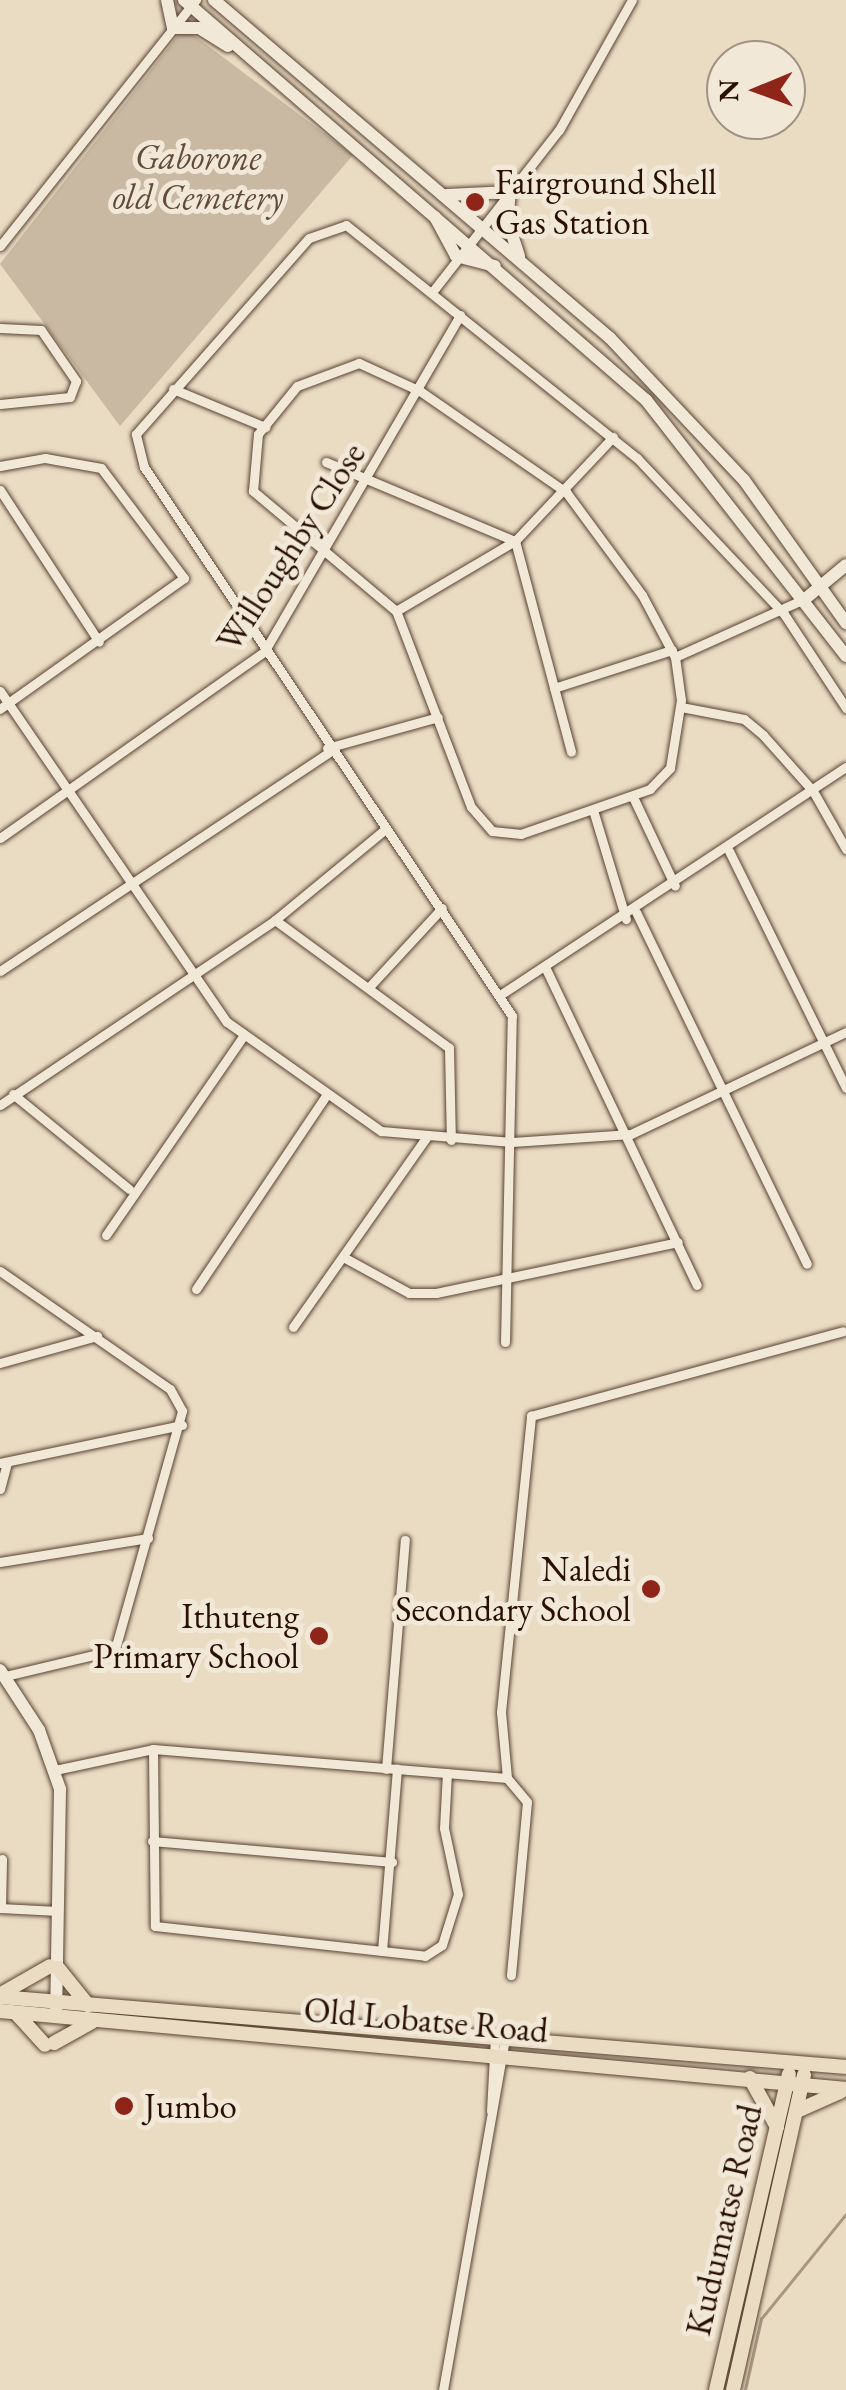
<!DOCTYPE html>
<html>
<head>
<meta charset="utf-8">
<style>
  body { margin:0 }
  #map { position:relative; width:846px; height:2390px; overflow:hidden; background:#eadbc3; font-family:"EB Garamond",serif }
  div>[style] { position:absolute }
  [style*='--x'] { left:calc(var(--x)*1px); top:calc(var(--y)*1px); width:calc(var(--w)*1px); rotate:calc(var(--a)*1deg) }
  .green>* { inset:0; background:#c9b8a2 }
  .stream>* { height:2.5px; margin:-1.25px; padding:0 1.25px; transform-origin:1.25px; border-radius:1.25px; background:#a89681 }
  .roads { filter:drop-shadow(0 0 2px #594332) drop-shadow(0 0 2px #594332) }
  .street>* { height:9px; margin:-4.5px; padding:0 4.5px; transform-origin:4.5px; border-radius:4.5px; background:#f1e8d8 }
  .secondary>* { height:12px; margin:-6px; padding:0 6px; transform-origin:6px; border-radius:6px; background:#f1e8d8 }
  .primary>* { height:14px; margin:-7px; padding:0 7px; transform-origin:7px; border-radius:7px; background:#eadbc3 }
  .dots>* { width:28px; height:28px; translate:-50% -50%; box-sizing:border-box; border:5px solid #f1e8d8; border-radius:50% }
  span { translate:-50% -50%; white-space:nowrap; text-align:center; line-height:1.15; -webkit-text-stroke:10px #f1e8d8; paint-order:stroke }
  .park-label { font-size:35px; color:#614b3a; font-style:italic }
  .poi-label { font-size:35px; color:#291002 }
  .left { translate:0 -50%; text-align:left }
  .right { translate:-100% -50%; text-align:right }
  .street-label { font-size:35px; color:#291002 }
  .north { position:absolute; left:706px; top:40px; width:100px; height:100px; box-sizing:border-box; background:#f1e8d8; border:2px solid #a19282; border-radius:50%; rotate:269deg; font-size:28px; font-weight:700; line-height:40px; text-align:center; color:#291002 }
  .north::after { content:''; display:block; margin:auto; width:35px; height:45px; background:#8f2418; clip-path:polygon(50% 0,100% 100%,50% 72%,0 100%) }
</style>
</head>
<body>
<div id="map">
  <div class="green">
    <i style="clip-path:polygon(191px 33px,353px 155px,120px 426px,0 264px,179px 34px)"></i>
  </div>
  <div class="stream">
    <i style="--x:745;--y:2390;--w:73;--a:-77.3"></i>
    <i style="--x:761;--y:2319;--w:135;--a:-51"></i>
  </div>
  <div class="roads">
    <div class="street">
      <i style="--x:0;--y:246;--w:315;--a:-51.5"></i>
      <i style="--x:433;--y:291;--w:204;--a:-52"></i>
      <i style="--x:559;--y:130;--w:149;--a:-60.7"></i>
      <i style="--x:0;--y:328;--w:41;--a:2.8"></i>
      <i style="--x:41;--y:330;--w:62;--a:55.5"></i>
      <i style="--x:76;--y:381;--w:17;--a:111"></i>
      <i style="--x:70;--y:397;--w:70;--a:174.3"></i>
      <i style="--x:359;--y:363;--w:67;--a:24.7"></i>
      <i style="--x:420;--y:391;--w:178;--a:34.7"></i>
      <i style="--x:566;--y:492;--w:128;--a:53.6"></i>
      <i style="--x:642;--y:595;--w:70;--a:62"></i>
      <i style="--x:675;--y:657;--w:43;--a:82.1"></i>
      <i style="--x:681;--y:700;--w:69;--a:99.2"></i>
      <i style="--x:670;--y:768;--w:29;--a:134"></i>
      <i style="--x:650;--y:789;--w:137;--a:160.8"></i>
      <i style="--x:521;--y:834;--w:29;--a:-174"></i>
      <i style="--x:492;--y:831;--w:32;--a:-131"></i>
      <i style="--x:471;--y:807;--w:210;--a:-110.9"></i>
      <i style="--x:396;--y:611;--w:187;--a:-140"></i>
      <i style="--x:253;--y:491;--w:57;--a:-85"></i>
      <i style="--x:258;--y:434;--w:62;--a:-50.9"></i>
      <i style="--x:297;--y:386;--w:66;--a:-20.4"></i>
      <i style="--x:173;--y:389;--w:100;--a:22.4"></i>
      <i style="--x:326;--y:462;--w:205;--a:22.7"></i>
      <i style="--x:515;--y:541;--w:218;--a:75.1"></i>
      <i style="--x:0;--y:466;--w:46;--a:-10.1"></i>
      <i style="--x:45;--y:458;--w:57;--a:10.1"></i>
      <i style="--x:101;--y:468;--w:138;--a:53"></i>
      <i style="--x:184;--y:578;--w:226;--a:144.6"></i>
      <i style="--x:0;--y:490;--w:181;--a:56.9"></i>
      <i style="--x:396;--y:611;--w:138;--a:-30.5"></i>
      <i style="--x:515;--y:541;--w:143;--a:-46.7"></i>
      <i style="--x:675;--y:657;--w:141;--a:-24.2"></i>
      <i style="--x:554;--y:688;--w:124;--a:-17.9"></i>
      <i style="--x:0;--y:691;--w:401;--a:55.6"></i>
      <i style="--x:227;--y:1022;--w:189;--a:35.3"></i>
      <i style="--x:381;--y:1131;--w:131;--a:4.8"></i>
      <i style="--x:512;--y:1142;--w:119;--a:-3.8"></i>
      <i style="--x:631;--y:1134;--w:238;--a:-25.4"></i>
      <i style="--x:681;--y:707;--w:64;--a:10.8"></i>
      <i style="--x:744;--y:719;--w:25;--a:40"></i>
      <i style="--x:763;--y:735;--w:75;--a:48.2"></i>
      <i style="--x:813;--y:791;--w:67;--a:60.4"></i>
      <i style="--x:327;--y:748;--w:115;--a:-15.6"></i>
      <i style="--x:633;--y:797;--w:98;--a:64.7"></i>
      <i style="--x:593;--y:810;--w:114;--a:73.2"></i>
      <i style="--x:0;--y:838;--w:323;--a:-35.2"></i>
      <i style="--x:264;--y:652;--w:390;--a:-59.8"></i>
      <i style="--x:729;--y:851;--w:264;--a:63.7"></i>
      <i style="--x:636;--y:912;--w:391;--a:64.1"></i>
      <i style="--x:275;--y:920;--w:216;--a:36.3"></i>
      <i style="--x:449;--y:1048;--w:92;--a:88.8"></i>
      <i style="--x:546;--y:969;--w:350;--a:64.5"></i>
      <i style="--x:0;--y:971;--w:396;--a:-33.6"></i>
      <i style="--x:370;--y:986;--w:106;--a:-47.3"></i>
      <i style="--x:500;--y:995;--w:414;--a:-33.4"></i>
      <i style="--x:13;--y:1094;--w:150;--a:39.3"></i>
      <i style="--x:0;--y:1105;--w:331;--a:-33.9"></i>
      <i style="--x:275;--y:920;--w:141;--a:-39.5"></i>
      <i style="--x:106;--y:1235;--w:239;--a:-55.4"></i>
      <i style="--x:345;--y:1258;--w:73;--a:28.7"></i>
      <i style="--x:409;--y:1293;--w:27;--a:0"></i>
      <i style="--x:436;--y:1293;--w:247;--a:-11.9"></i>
      <i style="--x:0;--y:1271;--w:207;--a:34.8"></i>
      <i style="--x:170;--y:1389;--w:25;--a:61"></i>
      <i style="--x:182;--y:1411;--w:248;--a:105.7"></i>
      <i style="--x:115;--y:1650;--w:113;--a:166.7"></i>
      <i style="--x:196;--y:1289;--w:231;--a:-56.1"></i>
      <i style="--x:293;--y:1327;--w:231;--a:-54.9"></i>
      <i style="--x:505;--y:1342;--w:326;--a:-88.8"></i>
      <i style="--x:512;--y:1016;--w:661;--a:-123.83"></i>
      <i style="--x:144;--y:467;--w:34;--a:-104"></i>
      <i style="--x:136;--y:434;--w:261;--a:-48.6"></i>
      <i style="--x:309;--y:238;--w:39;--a:-19"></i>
      <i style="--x:346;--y:225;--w:373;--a:38.7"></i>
      <i style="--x:637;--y:458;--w:214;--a:46.7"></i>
      <i style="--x:784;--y:614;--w:113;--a:56.6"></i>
      <i style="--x:0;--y:1363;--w:101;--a:-15.6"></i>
      <i style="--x:0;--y:1463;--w:186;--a:-11.8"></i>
      <i style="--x:0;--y:1489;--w:28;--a:-75"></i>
      <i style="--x:0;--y:1562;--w:150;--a:-9.2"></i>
      <i style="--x:153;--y:1749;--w:177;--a:89.4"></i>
      <i style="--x:155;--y:1926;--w:272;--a:6.3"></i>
      <i style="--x:425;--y:1956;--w:20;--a:-33"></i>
      <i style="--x:442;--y:1945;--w:53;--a:-72.6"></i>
      <i style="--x:458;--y:1894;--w:67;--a:-102"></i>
      <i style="--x:444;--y:1828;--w:55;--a:-86.9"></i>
      <i style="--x:386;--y:1769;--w:230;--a:-85.3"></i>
      <i style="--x:55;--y:1770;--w:100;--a:-12.1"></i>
      <i style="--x:153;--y:1749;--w:355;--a:4.7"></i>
      <i style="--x:507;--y:1778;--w:31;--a:50"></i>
      <i style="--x:527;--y:1802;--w:174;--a:95.3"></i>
      <i style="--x:507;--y:1778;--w:66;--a:-95.2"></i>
      <i style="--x:501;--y:1712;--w:298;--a:-84.2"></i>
      <i style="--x:531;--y:1416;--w:323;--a:-15.2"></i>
      <i style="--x:152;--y:1841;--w:241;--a:5"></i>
      <i style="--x:0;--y:1908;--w:58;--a:3"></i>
      <i style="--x:1;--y:1908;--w:49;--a:-88.8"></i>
      <i style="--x:382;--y:1951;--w:183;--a:-85.3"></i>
      <i style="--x:491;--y:2111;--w:73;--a:-86.9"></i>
      <i style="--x:443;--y:2390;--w:356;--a:-80"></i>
    </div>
    <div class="secondary">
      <i style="--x:167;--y:0;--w:29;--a:78"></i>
      <i style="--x:173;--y:28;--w:26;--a:0"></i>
      <i style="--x:199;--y:28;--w:34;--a:32"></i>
      <i style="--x:184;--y:0;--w:611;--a:40.89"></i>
      <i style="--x:646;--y:400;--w:325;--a:52"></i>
      <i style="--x:214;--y:0;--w:521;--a:40.48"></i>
      <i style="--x:610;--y:338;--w:195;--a:46.7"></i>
      <i style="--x:744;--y:480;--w:176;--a:54.5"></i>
      <i style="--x:447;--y:195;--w:63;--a:-2.7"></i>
      <i style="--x:510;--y:192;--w:27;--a:96"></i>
      <i style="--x:507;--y:219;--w:39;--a:72"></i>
      <i style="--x:435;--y:217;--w:44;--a:61.7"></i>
      <i style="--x:456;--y:256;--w:40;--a:14.4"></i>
      <i style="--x:805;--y:599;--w:53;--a:-39.7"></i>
      <i style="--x:0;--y:1670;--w:72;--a:57"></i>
      <i style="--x:39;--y:1730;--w:63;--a:70.4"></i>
      <i style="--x:60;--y:1789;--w:220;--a:91"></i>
    </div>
    <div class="primary">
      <i style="--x:58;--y:1968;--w:48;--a:51"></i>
      <i style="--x:1;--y:1994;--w:56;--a:-29.7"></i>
      <i style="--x:0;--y:1997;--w:849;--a:4.73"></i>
      <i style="--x:0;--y:2011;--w:850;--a:5.27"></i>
      <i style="--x:16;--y:2013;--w:43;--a:47.8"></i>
      <i style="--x:54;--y:2043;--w:43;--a:-28.9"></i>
      <i style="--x:750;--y:2078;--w:56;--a:61.1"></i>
      <i style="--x:799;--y:2110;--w:45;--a:-23.7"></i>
      <i style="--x:716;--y:2390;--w:324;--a:-77"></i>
      <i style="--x:733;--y:2390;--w:323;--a:-77.3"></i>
    </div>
  </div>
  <div class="dots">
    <i style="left:475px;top:202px;background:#8f2418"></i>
    <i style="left:651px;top:1589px;background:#8f2418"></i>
    <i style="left:319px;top:1636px;background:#8f2418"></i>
    <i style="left:124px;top:2106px;background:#8f2418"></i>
  </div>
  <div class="park-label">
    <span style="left:198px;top:177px">Gaborone<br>old Cemetery</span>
  </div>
  <div class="poi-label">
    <span class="left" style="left:495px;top:202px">Fairground Shell<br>Gas Station</span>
    <span class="right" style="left:631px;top:1589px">Naledi<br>Secondary School</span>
    <span class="right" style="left:299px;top:1636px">Ithuteng<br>Primary School</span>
    <span class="left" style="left:144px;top:2106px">Jumbo</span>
  </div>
  <div class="street-label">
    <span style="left:291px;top:547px;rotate:-57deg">Willoughby Close</span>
    <span style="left:426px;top:2020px;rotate:5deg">Old Lobatse Road</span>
    <span style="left:724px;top:2220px;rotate:-77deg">Kudumatse Road</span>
  </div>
  <div class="north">N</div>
</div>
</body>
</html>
